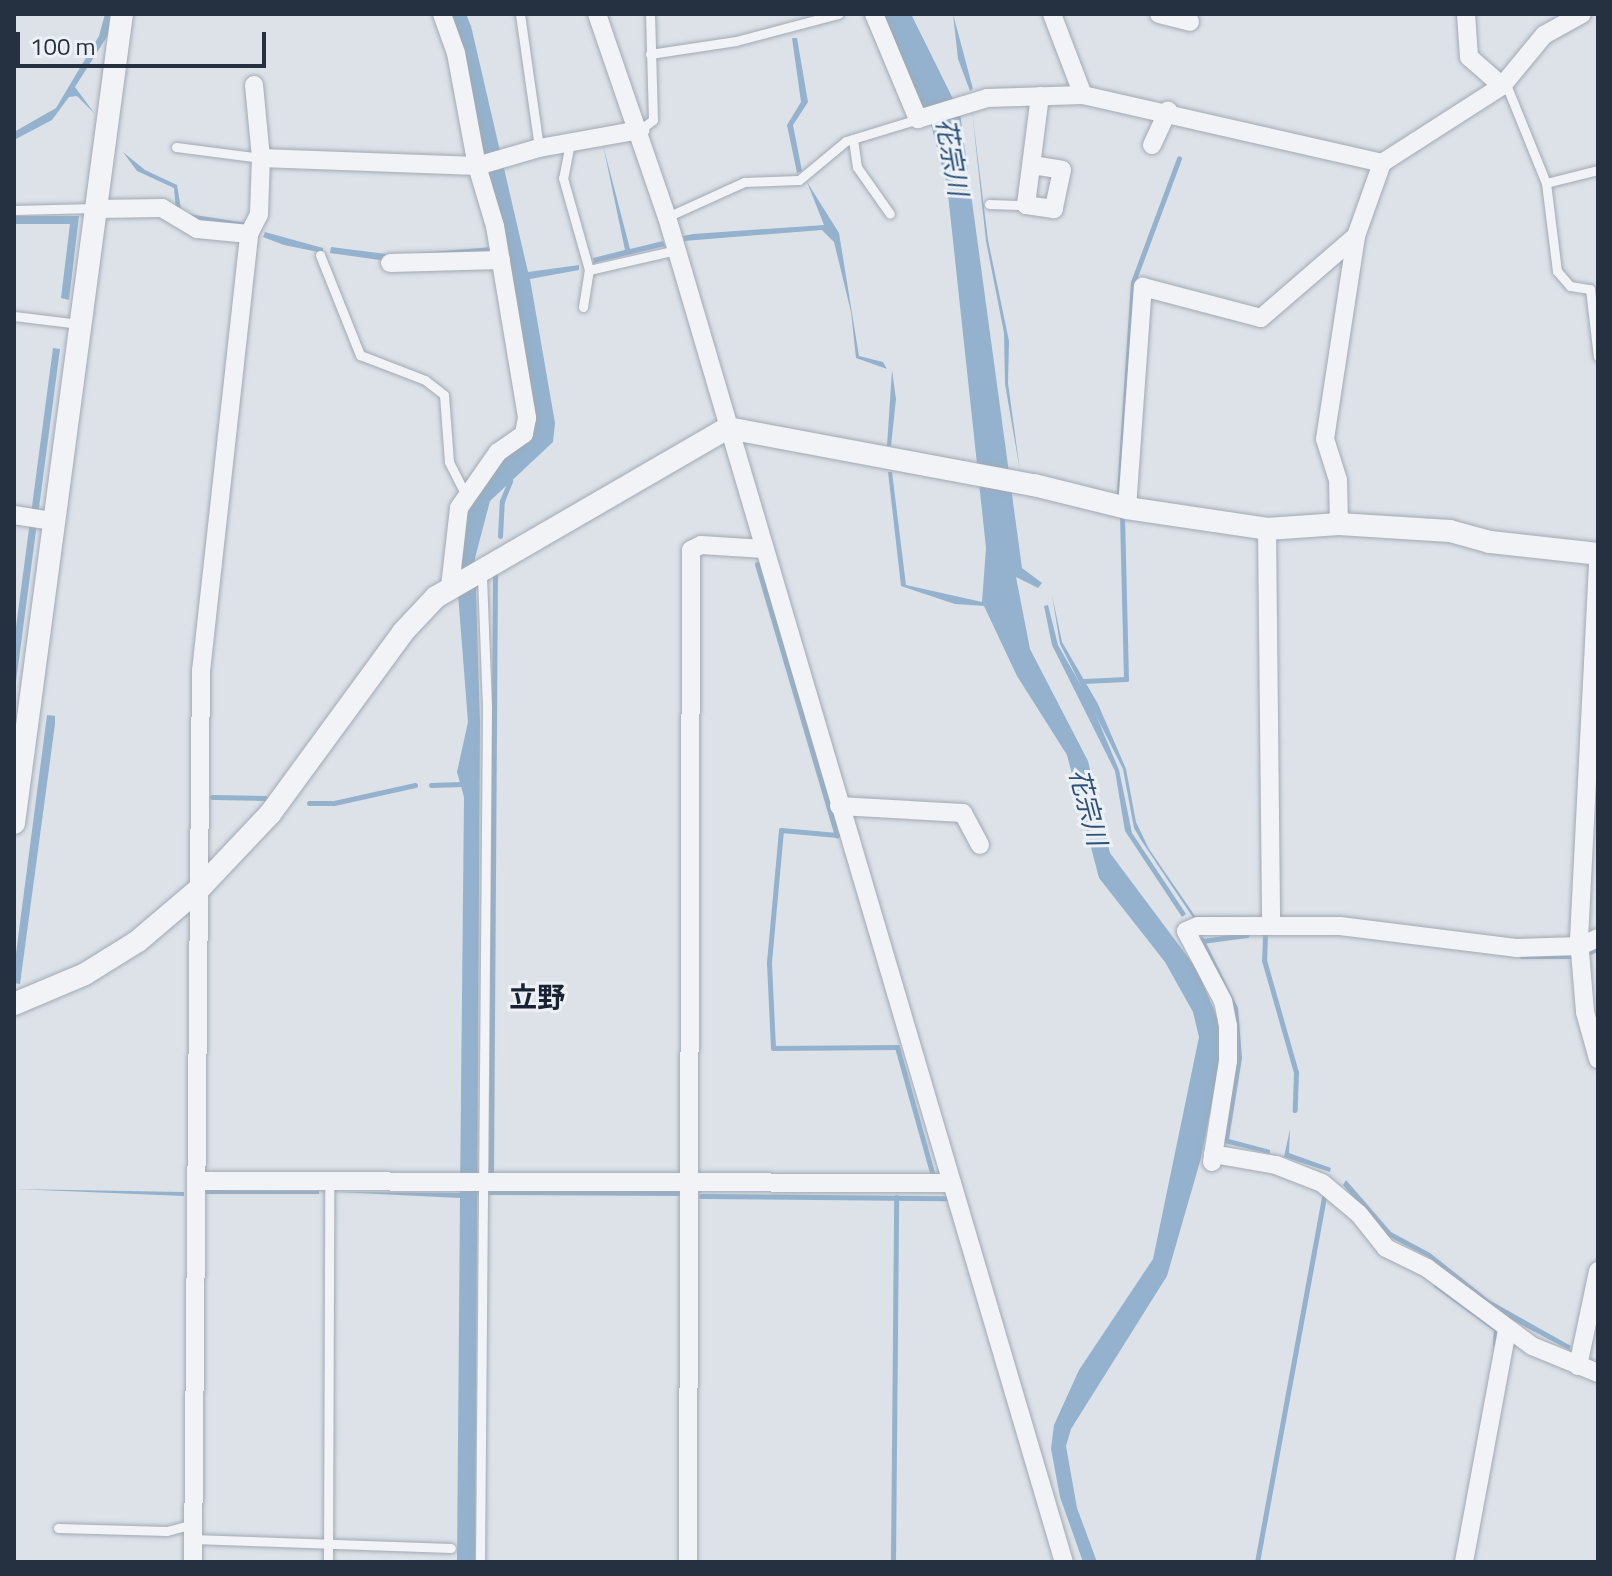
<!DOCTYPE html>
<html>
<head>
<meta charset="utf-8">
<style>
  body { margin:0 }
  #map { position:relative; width:1612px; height:1576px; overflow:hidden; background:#dde2e9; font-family:"Titillium Web","Noto Sans JP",sans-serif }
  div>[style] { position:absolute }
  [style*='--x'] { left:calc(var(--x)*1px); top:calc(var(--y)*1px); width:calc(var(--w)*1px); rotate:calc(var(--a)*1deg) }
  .water>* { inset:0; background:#94b2cd }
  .stream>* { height:5px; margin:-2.5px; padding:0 2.5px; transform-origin:2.5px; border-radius:2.5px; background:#94b2cd }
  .roads { filter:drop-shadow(0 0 2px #a2a9b3) drop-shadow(0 0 2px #a2a9b3) }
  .service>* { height:9px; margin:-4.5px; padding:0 4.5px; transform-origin:4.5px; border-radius:4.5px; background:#f1f3f7 }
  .minor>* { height:18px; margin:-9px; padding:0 9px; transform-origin:9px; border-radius:9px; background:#f1f3f7 }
  .tertiary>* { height:22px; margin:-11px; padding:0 11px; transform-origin:11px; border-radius:11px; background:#f1f3f7 }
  span { translate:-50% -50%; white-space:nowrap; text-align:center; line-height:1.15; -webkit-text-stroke:6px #edf1f6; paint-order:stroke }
  .water-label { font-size:26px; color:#2b5179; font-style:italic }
  .quarter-label { font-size:28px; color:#182232; font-weight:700 }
  .frame { position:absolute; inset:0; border:16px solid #253141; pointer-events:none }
  .scale { position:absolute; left:16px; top:32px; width:250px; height:36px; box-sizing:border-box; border:4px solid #253141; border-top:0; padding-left:10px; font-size:24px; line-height:28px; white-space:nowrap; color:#253141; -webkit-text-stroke:6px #edf1f6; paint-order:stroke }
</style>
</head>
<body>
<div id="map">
  <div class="water">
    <i style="clip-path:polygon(105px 14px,112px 14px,110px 32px,75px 87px,95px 114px,77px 96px,69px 97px,52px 120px,14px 140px,14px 132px,56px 108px,99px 36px)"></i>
    <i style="clip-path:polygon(446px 14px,466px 14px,471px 26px,528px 272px,579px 265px,579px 270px,530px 279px,555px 423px,553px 442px,490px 501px,475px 558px,480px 722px,475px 1562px,457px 1562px,460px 1198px,338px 1192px,460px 1193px,464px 797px,457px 772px,468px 722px,458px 594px,466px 507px,499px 458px,527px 439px,505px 253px,394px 262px,330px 253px,331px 247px,394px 255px,505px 246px)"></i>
    <i style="clip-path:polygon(881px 14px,911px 14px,960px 113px,1022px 568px,1042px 583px,1038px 588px,1016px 577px,1030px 649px,1088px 761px,1110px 853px,1196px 968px,1218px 1019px,1221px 1057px,1201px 1158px,1167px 1276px,1071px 1429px,1066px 1446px,1077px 1508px,1097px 1562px,1083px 1562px,1060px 1497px,1051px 1449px,1054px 1425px,1079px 1370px,1153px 1259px,1199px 1037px,1193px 1012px,1165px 962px,1099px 878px,1067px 755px,1017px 676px,984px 606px,955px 604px,901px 586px,888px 472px,892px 472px,906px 585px,982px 602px,986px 548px,947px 185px,931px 125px)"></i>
    <i style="clip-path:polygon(953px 14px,973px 89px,970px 91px,958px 59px)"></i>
    <i style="clip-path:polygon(792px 38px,797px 38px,808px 102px,793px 125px,802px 171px,797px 173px,787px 125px,801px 102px)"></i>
    <i style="clip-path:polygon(972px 111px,988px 240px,1009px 341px,1008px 383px,1020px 471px,1005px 384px,1004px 333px,986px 241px)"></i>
    <i style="clip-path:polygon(603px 145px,630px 249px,663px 241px,665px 246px,594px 263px,593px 258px,625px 250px)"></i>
    <i style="clip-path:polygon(123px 152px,145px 170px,177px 185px,181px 209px,188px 214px,247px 223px,247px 228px,201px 222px,176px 211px,174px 188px,137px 171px)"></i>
    <i style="clip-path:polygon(807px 182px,839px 233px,859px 356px,883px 362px,887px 369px,856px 358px,851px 312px,834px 242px,822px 230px,684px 241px,683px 236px,693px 234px,824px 225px)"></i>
    <i style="clip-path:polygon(14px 216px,79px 216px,69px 300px,61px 298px,70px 224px,14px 224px)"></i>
    <i style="clip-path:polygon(265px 232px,323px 248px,323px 253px,284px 245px,263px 237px)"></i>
    <i style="clip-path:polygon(53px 348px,60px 349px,14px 697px,14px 642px)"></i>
    <i style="clip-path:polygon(892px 370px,896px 399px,891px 446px,887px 446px)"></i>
    <i style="clip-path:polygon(1052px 595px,1062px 642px,1098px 704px,1126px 769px,1136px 822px,1149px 849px,1195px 916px,1261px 917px,1194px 919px,1141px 840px,1134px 828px,1123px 769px,1060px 644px)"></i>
    <i style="clip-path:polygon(1048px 605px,1058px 645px,1091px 703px,1119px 770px,1132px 833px,1186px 914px,1182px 917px,1125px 831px,1115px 771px,1052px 645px,1044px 606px)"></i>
    <i style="clip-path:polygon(47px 715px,55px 716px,55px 724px,20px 984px,14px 983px,14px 969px)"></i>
    <i style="clip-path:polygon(1203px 937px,1238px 1008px,1242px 1058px,1229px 1139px,1270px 1150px,1270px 1154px,1224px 1143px,1237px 1059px,1199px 939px)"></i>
    <i style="clip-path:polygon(1290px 1129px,1289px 1153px,1331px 1168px,1330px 1172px,1284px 1157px)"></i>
    <i style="clip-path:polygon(1346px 1180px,1391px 1232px,1430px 1253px,1489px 1300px,1571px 1346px,1569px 1350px,1503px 1315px,1428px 1257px,1384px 1234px,1343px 1185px)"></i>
    <i style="clip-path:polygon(14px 1189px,184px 1192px,184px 1196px)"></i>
    <i style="clip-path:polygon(206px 1190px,319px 1191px,319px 1194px,206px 1194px)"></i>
  </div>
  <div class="stream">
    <i style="--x:1119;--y:493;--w:211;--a:-86.2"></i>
    <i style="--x:1133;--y:282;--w:132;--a:-69.6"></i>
    <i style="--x:500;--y:536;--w:35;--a:-87"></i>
    <i style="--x:502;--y:501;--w:22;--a:-68"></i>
    <i style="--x:757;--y:564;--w:283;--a:73.6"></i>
    <i style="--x:837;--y:835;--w:56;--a:-174.9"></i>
    <i style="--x:781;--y:830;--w:134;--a:95.2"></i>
    <i style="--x:769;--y:963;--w:85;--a:87.3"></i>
    <i style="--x:773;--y:1048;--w:124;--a:-0.5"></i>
    <i style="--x:897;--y:1047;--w:134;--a:74.4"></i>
    <i style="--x:1084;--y:681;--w:42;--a:-2.7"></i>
    <i style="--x:1126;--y:679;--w:162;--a:-91.4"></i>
    <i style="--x:431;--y:785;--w:31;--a:-2"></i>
    <i style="--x:212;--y:797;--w:53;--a:1.1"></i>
    <i style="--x:309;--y:803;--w:25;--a:0"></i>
    <i style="--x:334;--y:803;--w:83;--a:-12.5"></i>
    <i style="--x:1265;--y:935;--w:25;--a:92"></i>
    <i style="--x:1264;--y:960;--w:116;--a:74.1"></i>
    <i style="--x:1296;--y:1072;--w:38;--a:92"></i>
    <i style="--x:1202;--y:941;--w:45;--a:-7.6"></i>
    <i style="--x:1590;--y:952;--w:9;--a:-27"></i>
    <i style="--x:1522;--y:956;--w:47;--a:0"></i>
    <i style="--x:491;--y:1175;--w:600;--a:-89.62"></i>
    <i style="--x:490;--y:1192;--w:195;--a:0.3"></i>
    <i style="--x:701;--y:1196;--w:244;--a:0.5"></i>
    <i style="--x:1436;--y:1285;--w:74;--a:36.3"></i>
    <i style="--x:1496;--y:1329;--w:15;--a:94"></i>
    <i style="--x:893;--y:1562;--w:365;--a:-89.5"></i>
    <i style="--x:1257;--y:1562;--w:371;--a:-79.6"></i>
  </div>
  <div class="roads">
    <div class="service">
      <i style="--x:520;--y:14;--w:135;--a:81.9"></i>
      <i style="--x:650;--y:54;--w:87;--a:-8.6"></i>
      <i style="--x:736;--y:41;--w:106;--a:-14.8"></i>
      <i style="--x:1505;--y:82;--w:109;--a:67.9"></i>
      <i style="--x:1546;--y:183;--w:89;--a:82.9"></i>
      <i style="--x:1557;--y:271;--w:20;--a:49"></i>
      <i style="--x:1570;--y:286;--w:20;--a:9"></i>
      <i style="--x:1590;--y:289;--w:68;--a:83.3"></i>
      <i style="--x:640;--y:130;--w:16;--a:-38"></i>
      <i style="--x:653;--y:120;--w:106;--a:-91.6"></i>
      <i style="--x:853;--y:139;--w:28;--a:82"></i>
      <i style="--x:857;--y:167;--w:57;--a:54.9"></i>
      <i style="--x:570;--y:143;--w:36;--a:101"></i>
      <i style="--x:563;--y:178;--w:96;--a:74.2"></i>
      <i style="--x:589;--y:270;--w:89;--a:-12.9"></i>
      <i style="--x:176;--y:147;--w:86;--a:7.4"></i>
      <i style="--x:1546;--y:183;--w:54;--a:-14"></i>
      <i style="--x:989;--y:204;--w:37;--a:2"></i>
      <i style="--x:14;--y:210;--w:81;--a:-1.4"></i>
      <i style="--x:667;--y:217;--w:85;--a:-24.4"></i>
      <i style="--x:744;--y:182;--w:55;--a:-2.1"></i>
      <i style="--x:799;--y:180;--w:61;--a:-39.7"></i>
      <i style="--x:846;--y:141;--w:75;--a:-17"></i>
      <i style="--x:320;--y:255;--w:108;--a:68.2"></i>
      <i style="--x:360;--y:355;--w:70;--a:21"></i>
      <i style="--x:425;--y:380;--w:24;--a:38"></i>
      <i style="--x:444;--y:395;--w:67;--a:85.7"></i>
      <i style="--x:449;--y:462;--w:37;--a:63"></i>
      <i style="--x:583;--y:307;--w:37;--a:-81"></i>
      <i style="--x:14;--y:316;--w:66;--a:6.9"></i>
      <i style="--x:58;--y:1528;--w:109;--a:1.6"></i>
      <i style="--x:167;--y:1531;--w:27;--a:-15"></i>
      <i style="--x:193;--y:1539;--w:258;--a:2"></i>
      <i style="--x:328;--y:1562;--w:379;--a:-89.8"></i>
      <i style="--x:480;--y:1562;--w:855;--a:-89.53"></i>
      <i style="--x:487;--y:707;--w:133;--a:-92.2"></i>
    </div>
    <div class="minor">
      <i style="--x:442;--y:14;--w:41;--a:70.3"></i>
      <i style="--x:456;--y:53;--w:115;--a:79.5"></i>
      <i style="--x:477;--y:166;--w:63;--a:73.3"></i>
      <i style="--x:495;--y:226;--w:195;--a:80.5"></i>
      <i style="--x:527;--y:418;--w:16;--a:101"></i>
      <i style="--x:524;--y:434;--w:32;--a:145"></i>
      <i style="--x:498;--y:452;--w:68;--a:124.9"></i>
      <i style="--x:459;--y:508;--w:80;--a:96.5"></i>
      <i style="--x:597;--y:14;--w:215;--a:71"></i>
      <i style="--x:667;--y:217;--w:1402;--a:73.56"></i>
      <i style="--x:874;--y:14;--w:114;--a:67.3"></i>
      <i style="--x:918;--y:119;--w:72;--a:-16.9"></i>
      <i style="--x:987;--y:98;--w:96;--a:-1.8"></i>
      <i style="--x:1083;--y:95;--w:307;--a:12.8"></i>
      <i style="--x:1052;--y:14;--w:87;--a:69.1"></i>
      <i style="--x:1159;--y:14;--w:32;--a:14"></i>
      <i style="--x:1466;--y:14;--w:43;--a:86"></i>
      <i style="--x:1469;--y:57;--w:44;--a:41.3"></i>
      <i style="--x:254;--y:85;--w:73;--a:84.5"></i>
      <i style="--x:1152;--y:145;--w:38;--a:-65"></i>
      <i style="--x:1032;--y:165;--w:30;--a:9"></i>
      <i style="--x:1062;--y:170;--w:40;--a:102"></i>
      <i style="--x:1054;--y:209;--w:28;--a:-172"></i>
      <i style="--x:1026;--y:205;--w:110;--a:-82.7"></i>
      <i style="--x:96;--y:209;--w:66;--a:-0.9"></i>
      <i style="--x:162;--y:208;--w:41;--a:31"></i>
      <i style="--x:197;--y:229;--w:52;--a:5.5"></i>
      <i style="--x:390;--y:263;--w:111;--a:-1.5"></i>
      <i style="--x:1127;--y:508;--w:222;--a:-85.9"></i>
      <i style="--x:1143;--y:287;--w:122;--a:14.7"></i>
      <i style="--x:1261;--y:318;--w:125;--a:-40.8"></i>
      <i style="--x:14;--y:515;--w:39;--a:9"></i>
      <i style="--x:1339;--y:524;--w:44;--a:-91.3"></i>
      <i style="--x:1338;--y:480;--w:43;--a:-107.6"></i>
      <i style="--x:1325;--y:439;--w:205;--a:-81.3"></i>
      <i style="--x:1356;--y:236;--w:77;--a:-70.4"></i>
      <i style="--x:1382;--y:163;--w:143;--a:-32.7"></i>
      <i style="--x:1502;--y:86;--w:66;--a:-50.5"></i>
      <i style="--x:1544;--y:35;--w:43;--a:-28.9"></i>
      <i style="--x:1267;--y:529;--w:396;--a:89.4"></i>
      <i style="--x:1598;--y:564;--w:376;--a:92.9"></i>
      <i style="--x:1579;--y:940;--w:72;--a:85.2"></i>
      <i style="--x:1585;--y:1012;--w:49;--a:74.5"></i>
      <i style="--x:839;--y:806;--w:124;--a:3.2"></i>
      <i style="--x:963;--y:813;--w:36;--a:62"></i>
      <i style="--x:1213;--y:1154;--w:64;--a:9.9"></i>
      <i style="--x:1276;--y:1165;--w:49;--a:21.4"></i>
      <i style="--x:1322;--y:1183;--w:48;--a:40"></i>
      <i style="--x:1359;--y:1214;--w:43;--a:51.5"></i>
      <i style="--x:1386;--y:1248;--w:46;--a:26"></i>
      <i style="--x:1427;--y:1268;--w:131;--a:36.6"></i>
      <i style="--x:1532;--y:1346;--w:71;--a:22.2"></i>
      <i style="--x:1212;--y:1162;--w:102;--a:-81"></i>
      <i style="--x:1228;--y:1061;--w:35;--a:-90"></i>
      <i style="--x:1228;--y:1026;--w:25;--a:-101"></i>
      <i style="--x:1223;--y:1001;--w:79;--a:-117.9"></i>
      <i style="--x:1186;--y:931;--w:13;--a:-23"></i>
      <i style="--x:1198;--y:926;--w:142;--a:0"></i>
      <i style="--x:1340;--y:926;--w:177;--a:7.1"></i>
      <i style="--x:1516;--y:948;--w:64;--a:-1.8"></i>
      <i style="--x:1580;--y:946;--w:20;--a:-24"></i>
      <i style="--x:197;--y:1181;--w:751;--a:0.15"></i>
      <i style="--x:1578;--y:1366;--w:97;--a:-78.1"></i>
      <i style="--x:193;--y:1562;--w:891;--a:-89.49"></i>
      <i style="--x:201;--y:671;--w:440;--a:-83.7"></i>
      <i style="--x:249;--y:234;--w:22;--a:-63"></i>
      <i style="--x:259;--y:214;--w:56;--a:-88"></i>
      <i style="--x:261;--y:158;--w:216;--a:2.1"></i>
      <i style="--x:477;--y:166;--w:65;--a:-16.2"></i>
      <i style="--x:539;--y:148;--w:103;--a:-10.1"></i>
      <i style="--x:688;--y:1562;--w:1012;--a:-89.83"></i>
      <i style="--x:691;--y:550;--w:11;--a:-27"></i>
      <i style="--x:701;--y:545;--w:63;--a:3.6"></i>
      <i style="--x:1464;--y:1562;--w:236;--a:-79.5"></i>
    </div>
    <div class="tertiary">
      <i style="--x:14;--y:823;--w:816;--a:-82.4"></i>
      <i style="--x:14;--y:1004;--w:77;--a:-22.9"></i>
      <i style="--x:85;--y:974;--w:62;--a:-31.9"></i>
      <i style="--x:138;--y:941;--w:80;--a:-40.4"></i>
      <i style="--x:199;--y:889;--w:103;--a:-46.6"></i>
      <i style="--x:270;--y:814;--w:225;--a:-53.8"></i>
      <i style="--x:403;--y:632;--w:48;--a:-46.7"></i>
      <i style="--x:436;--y:597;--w:337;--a:-30.1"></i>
      <i style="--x:728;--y:428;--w:311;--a:10.6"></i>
      <i style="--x:1034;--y:485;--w:96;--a:13.9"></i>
      <i style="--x:1127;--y:508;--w:142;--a:8.5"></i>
      <i style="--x:1267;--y:529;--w:72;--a:-4"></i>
      <i style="--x:1339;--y:524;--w:111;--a:3.6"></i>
      <i style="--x:1450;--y:531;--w:41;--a:15.4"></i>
      <i style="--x:1490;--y:542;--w:109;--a:6.3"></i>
    </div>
  </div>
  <div class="water-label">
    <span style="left:952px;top:157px;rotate:80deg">花宗川</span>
    <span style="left:1088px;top:807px;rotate:75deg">花宗川</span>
  </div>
  <div class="quarter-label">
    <span style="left:537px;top:997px">立野</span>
  </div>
  <div class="frame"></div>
  <div class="scale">100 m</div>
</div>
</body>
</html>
